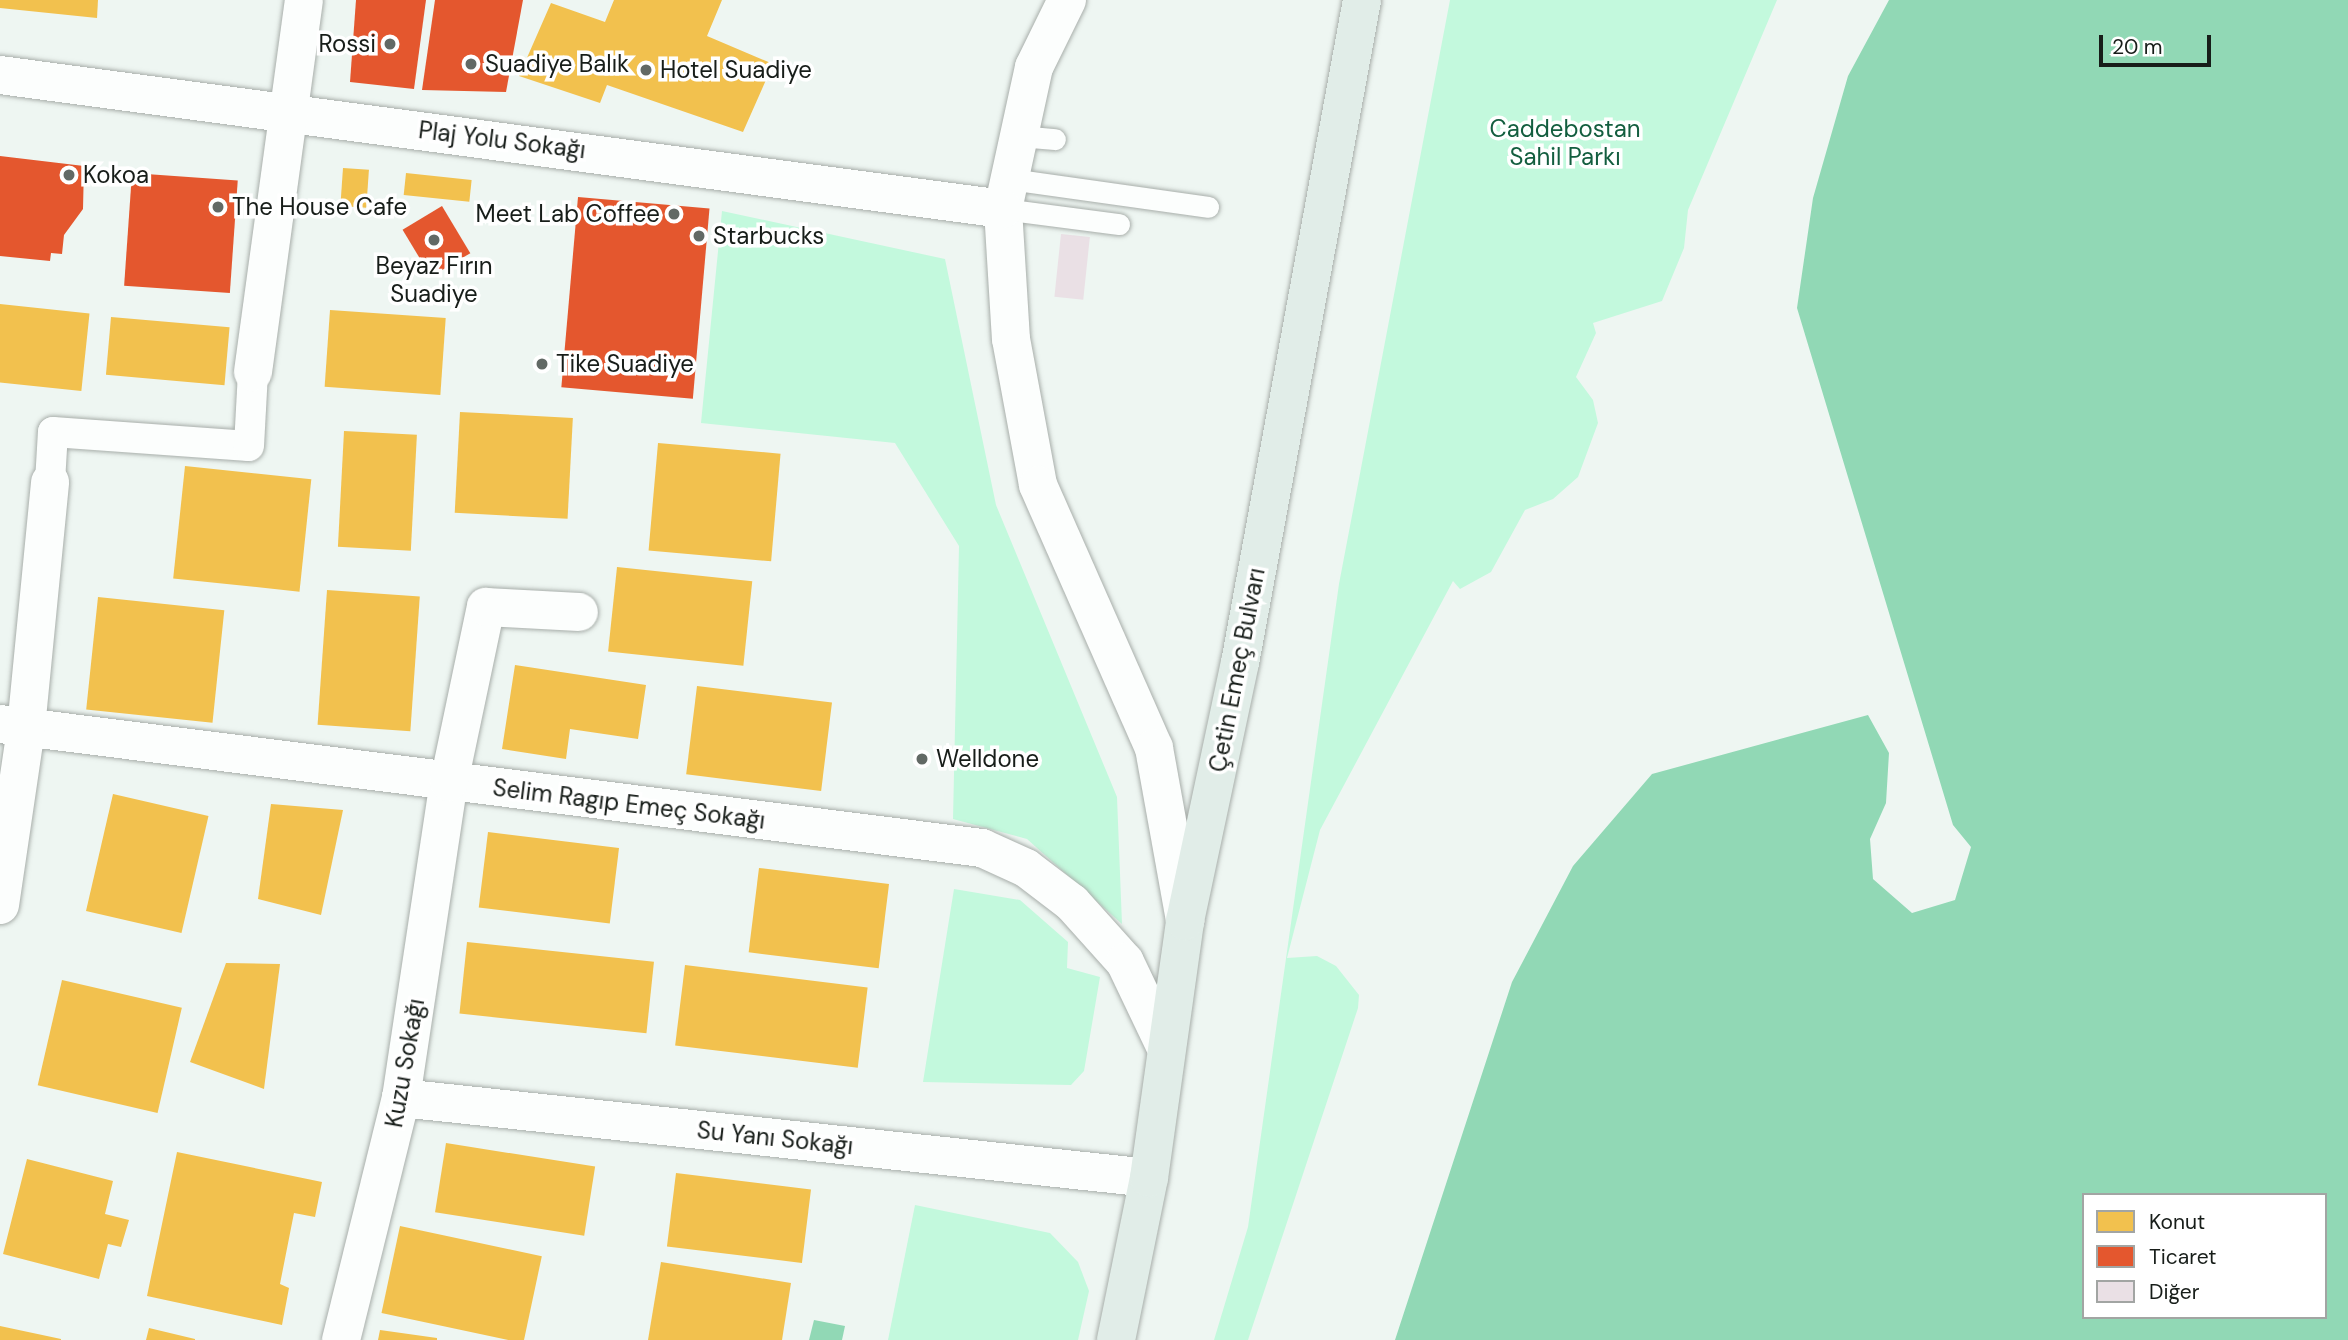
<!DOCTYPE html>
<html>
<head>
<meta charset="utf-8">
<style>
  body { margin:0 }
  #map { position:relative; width:2348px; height:1340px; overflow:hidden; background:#eef6f2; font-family:"DM Sans",sans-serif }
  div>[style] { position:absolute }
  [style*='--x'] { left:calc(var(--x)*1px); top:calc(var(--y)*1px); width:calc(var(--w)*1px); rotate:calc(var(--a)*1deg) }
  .green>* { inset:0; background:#c3f9dd }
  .water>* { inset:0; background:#91d8b5 }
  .homes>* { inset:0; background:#f2c14e; transform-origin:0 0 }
  .shops>* { inset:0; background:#e4572e; transform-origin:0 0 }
  .building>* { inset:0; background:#eae0e5; transform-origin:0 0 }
  .roads { filter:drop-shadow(0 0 2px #a8aeaa) drop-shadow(0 0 2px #a8aeaa) }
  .service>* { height:21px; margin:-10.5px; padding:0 10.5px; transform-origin:10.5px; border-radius:10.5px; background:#fcfefd }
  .pedestrian>* { height:30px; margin:-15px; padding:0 15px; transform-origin:15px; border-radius:15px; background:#fcfefd }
  .minor>* { height:38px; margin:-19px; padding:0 19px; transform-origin:19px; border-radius:19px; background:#fcfefd }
  .primary>* { height:38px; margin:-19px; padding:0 19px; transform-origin:19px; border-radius:19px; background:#e1ede8 }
  .dots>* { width:19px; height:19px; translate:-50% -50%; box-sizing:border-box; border:4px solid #fff; border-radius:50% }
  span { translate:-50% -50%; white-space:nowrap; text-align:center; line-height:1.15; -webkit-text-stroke:7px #fff; paint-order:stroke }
  .poi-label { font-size:24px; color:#171d19 }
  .right { translate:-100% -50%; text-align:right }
  .left { translate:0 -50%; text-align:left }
  .park-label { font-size:24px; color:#135e3f }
  .street-label { font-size:24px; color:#171d19 }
  .legend { position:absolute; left:2082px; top:1193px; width:245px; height:126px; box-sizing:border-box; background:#fff; border:2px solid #a2a5a3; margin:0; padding:9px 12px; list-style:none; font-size:21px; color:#171d19 }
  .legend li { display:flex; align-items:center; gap:14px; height:35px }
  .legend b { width:35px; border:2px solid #a2a5a3 }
  .scale { position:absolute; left:2099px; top:35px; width:112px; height:32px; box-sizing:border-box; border:4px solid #171d19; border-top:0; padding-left:9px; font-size:21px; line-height:24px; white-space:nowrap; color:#171d19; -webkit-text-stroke:5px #fff; paint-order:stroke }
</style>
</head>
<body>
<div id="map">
  <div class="green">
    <i style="clip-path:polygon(1450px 0,1777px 0,1688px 210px,1684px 248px,1662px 301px,1593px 323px,1596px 333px,1576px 377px,1593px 400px,1598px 423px,1578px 477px,1553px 499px,1525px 510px,1491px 572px,1460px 589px,1453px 581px,1320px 830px,1287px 958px,1317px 956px,1336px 966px,1359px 995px,1358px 1008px,1248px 1340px,1214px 1340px,1248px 1227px,1339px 584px)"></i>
    <i style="clip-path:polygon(722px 211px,945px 259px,996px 505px,1117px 797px,1122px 924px,1027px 839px,953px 819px,959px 546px,895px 443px,701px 423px)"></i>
    <i style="clip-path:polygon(954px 889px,1020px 900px,1068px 942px,1067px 968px,1100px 977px,1084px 1071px,1071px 1085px,923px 1082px)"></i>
    <i style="clip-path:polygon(915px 1205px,1050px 1233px,1078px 1262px,1089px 1291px,1078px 1340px,888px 1340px)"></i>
  </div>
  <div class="water">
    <i style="clip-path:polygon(evenodd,1889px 0,2348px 0,2348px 1340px,1395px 1340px,1512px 982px,1573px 866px,1652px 774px,1868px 715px,1889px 753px,1886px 803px,1870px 839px,1873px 879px,1912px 913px,1955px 900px,1971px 847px,1953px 825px,1797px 308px,1813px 198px,1848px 76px,1889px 0,2084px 1195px,2325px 1195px,2325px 1317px,2084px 1317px,2084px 1195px)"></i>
    <i style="clip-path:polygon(814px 1320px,845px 1326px,842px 1340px,809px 1340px)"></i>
  </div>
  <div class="homes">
    <i style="clip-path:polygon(0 0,98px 0,97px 18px,0 8px)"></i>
    <i style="clip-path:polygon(614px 0,722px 0,707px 36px,773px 64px,743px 132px,607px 85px,600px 103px,519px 76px,551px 3px,605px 22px)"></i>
    <i style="left:343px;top:168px;width:26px;height:38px;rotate:4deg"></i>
    <i style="left:406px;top:173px;width:66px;height:22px;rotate:6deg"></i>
    <i style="left:0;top:304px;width:90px;height:78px;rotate:6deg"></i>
    <i style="left:330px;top:310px;width:116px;height:77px;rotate:4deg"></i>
    <i style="left:111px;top:317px;width:119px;height:58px;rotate:5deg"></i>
    <i style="left:460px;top:412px;width:113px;height:101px;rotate:3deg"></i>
    <i style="left:344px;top:431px;width:73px;height:116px;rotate:3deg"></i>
    <i style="left:658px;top:443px;width:123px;height:108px;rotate:5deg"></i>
    <i style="left:185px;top:466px;width:127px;height:113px;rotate:6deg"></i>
    <i style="left:617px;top:567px;width:136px;height:85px;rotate:6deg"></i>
    <i style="left:327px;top:590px;width:93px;height:135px;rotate:4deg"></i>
    <i style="left:98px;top:597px;width:127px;height:113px;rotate:6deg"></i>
    <i style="clip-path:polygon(515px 665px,646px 685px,638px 739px,570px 729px,566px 759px,502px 749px)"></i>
    <i style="left:697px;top:686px;width:136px;height:89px;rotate:7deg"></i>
    <i style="left:113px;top:794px;width:98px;height:120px;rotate:13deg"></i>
    <i style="clip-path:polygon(271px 804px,343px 810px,321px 915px,258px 899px)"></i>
    <i style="left:488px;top:832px;width:132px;height:76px;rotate:7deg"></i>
    <i style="left:759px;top:868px;width:131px;height:85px;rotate:7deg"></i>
    <i style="left:467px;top:942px;width:188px;height:72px;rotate:6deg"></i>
    <i style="clip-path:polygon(226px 963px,280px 964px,264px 1089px,190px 1062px)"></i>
    <i style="left:685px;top:965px;width:184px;height:81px;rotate:7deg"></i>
    <i style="left:62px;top:980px;width:123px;height:108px;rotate:13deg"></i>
    <i style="left:446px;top:1143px;width:151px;height:70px;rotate:9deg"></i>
    <i style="clip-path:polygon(177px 1152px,322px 1182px,315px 1217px,294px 1213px,280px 1284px,289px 1288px,282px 1325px,147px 1296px)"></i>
    <i style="clip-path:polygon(27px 1159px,113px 1181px,105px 1214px,129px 1220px,121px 1247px,108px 1244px,99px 1279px,3px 1254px)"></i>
    <i style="left:676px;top:1173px;width:136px;height:74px;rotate:7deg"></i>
    <i style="left:400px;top:1226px;width:145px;height:89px;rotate:12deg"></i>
    <i style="clip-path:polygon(661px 1262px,791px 1283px,782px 1340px,648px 1340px)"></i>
    <i style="clip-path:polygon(0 1326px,61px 1339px,61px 1340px,0 1340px)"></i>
    <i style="clip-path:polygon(149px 1328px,195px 1339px,195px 1340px,146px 1340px)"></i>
    <i style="clip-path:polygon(380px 1330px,437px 1338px,437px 1340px,378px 1340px)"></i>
  </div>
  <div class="shops">
    <i style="clip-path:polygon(356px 0,426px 0,414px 89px,350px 82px)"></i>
    <i style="clip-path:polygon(435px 0,523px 0,506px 92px,422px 90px)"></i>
    <i style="clip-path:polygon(0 156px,84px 166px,83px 209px,64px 235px,62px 254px,51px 253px,50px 261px,0 256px)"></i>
    <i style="left:132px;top:173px;width:106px;height:113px;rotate:4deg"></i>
    <i style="left:578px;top:197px;width:132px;height:191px;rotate:5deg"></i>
    <i style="left:442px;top:206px;width:55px;height:46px;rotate:59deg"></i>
  </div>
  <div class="building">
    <i style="left:1061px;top:234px;width:29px;height:63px;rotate:6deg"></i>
  </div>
  <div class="roads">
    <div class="service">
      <i style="--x:1019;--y:136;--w:36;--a:5"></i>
      <i style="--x:1010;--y:179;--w:200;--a:8"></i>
      <i style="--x:1003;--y:209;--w:117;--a:7.4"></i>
    </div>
    <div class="pedestrian">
      <i style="--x:50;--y:482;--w:50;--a:-86.6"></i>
      <i style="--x:53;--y:432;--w:196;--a:4.1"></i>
      <i style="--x:249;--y:446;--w:74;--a:-86.9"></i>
    </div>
    <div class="minor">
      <i style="--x:1067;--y:0;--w:75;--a:116.2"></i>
      <i style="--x:1034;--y:67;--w:145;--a:102.3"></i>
      <i style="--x:1003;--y:209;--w:130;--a:86.5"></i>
      <i style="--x:1011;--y:339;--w:148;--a:79.5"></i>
      <i style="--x:1038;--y:485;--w:287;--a:66.2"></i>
      <i style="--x:1154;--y:748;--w:176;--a:79.8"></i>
      <i style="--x:0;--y:75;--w:1012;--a:7.61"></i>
      <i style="--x:253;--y:372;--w:375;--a:-82.2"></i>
      <i style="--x:0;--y:724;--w:990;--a:7.2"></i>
      <i style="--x:982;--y:848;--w:48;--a:24.4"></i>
      <i style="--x:1026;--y:868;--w:58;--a:37.3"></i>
      <i style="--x:1072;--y:903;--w:79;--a:48.1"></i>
      <i style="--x:1125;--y:962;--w:93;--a:64.5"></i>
      <i style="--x:0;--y:905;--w:179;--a:-81.6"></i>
      <i style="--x:26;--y:728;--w:247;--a:-84.4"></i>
      <i style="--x:401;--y:1098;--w:752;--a:6.1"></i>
      <i style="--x:341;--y:1340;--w:249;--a:-76.1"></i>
      <i style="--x:401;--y:1098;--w:320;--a:-81.4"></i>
      <i style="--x:449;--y:782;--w:179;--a:-78.1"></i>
      <i style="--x:486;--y:607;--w:93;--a:3.1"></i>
    </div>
    <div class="primary">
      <i style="--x:1116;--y:1340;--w:165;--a:-78.5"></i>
      <i style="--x:1149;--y:1178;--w:260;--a:-82"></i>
      <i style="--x:1185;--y:921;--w:264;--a:-78"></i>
      <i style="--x:1240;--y:663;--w:674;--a:-79.57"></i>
    </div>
  </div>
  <div class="dots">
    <i style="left:390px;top:44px;background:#626965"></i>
    <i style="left:471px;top:64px;background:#626965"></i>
    <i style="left:646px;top:70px;background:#626965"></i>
    <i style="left:69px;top:175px;background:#626965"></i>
    <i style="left:218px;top:207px;background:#626965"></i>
    <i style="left:674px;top:214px;background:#626965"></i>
    <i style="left:699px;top:236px;background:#626965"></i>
    <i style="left:434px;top:240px;background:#626965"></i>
    <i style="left:542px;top:364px;background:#626965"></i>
    <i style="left:922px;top:759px;background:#626965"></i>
  </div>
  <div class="poi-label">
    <span class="right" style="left:376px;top:44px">Rossi</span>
    <span class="left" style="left:485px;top:64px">Suadiye Balık</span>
    <span class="left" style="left:660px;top:70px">Hotel Suadiye</span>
    <span class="left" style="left:83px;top:175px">Kokoa</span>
    <span class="left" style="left:232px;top:207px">The House Cafe</span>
    <span class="right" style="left:660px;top:214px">Meet Lab Coffee</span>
    <span class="left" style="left:713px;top:236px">Starbucks</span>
    <span style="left:434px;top:280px">Beyaz Fırın<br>Suadiye</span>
    <span class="left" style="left:556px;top:364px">Tike Suadiye</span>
    <span class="left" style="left:936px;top:759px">Welldone</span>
  </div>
  <div class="park-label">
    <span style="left:1565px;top:143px">Caddebostan<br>Sahil Parkı</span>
  </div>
  <div class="street-label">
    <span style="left:502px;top:140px;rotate:7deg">Plaj Yolu Sokağı</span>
    <span style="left:1237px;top:670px;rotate:-79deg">Çetin Emeç Bulvarı</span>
    <span style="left:629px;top:804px;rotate:7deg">Selim Ragıp Emeç Sokağı</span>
    <span style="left:405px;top:1063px;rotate:-80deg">Kuzu Sokağı</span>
    <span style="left:775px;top:1138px;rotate:6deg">Su Yanı Sokağı</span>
  </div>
  <ul class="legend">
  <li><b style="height:19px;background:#f2c14e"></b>Konut</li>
  <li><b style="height:19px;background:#e4572e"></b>Ticaret</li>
  <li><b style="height:19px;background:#eae0e5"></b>Diğer</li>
  </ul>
  <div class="scale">20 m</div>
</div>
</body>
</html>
